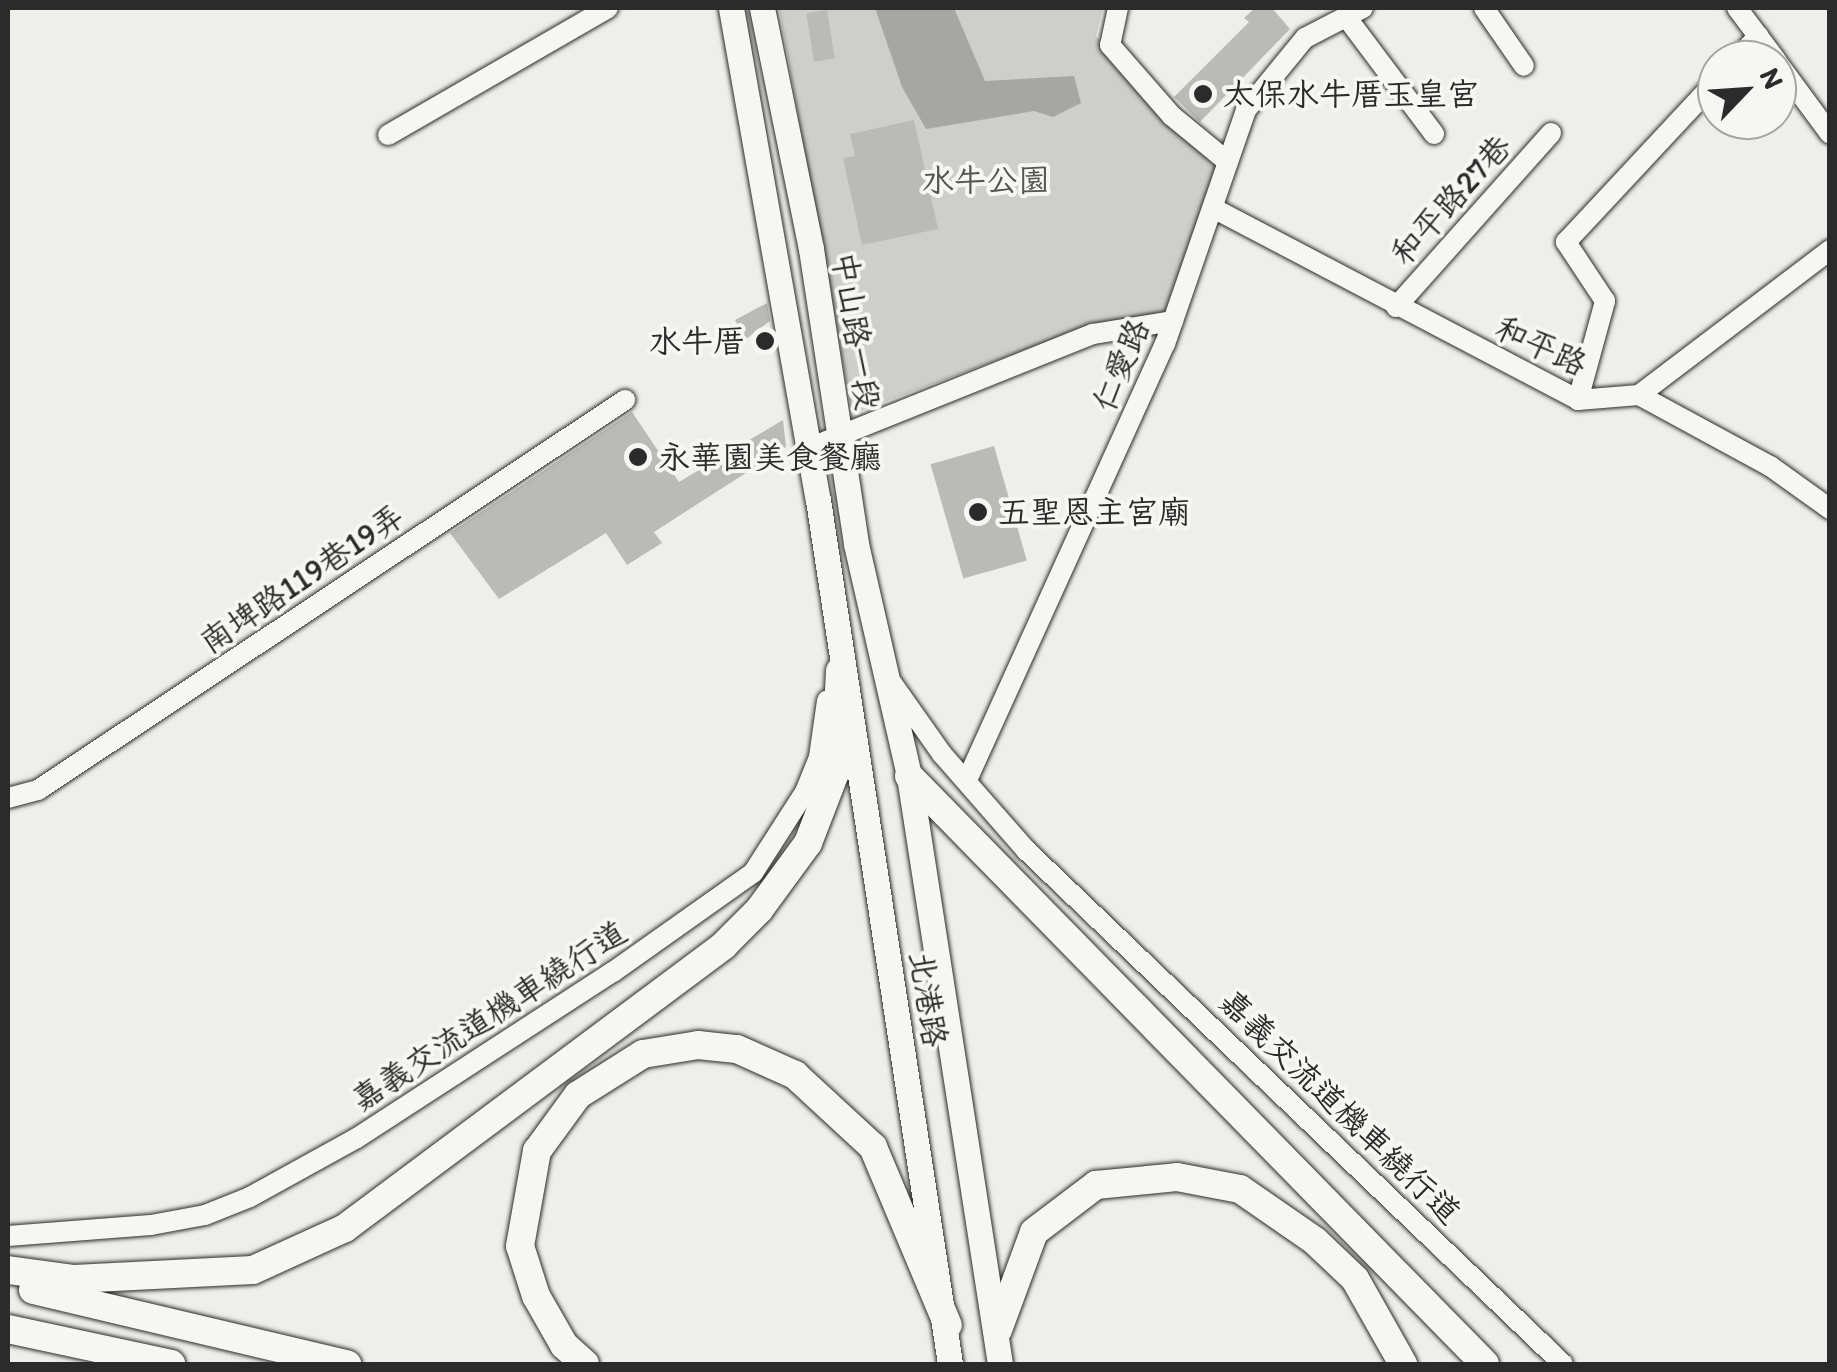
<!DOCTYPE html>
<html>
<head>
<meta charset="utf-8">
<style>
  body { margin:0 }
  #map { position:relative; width:1837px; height:1372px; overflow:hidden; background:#eeeeea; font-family:Itim,"LXGW WenKai TC",sans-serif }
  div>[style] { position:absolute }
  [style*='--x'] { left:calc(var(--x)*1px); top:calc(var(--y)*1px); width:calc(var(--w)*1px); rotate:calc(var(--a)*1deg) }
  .green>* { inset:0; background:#cececa }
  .water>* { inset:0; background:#a6a6a3 }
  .building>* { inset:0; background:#babab7; transform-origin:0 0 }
  .roads { filter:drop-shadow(0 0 2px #2b2b2b) drop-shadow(0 0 2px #2b2b2b) }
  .minor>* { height:20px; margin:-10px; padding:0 10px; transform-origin:10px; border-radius:10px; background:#f6f6f2 }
  .major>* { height:25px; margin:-12.5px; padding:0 12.5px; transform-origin:12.5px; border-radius:12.5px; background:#f6f6f2 }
  .highway>* { height:28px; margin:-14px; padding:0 14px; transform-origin:14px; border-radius:14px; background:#f6f6f2 }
  .dots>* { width:28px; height:28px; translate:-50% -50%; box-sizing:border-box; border:5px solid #f6f6f2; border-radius:50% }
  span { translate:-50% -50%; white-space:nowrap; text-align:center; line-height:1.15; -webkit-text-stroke:8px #f6f6f2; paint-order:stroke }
  .poi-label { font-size:32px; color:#2b2b2b }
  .left { translate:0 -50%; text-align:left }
  .right { translate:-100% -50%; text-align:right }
  .park-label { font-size:32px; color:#545453 }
  .street-label { font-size:32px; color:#2b2b2b }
  .frame { position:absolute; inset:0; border:10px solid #2b2b2b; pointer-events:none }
  .north { position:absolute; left:1697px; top:40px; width:100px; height:100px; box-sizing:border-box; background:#f6f6f2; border:2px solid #a5a5a2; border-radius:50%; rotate:65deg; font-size:28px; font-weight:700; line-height:40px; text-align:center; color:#2b2b2b }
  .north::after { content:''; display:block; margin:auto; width:35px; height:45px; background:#2b2b2b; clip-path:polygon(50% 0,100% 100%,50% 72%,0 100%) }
</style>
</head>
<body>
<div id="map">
  <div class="green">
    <i style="clip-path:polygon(779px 8px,1103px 8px,1096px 36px,1215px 167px,1173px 321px,1086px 327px,852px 414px)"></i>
  </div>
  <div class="water">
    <i style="clip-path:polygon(875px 8px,954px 8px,985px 81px,1074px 76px,1081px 103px,1053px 117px,1034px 111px,926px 129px,902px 87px)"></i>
  </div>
  <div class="building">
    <i style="clip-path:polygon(1255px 8px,1272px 8px,1290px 29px,1200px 122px,1174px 97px,1249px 22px,1244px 18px)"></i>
    <i style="left:827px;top:10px;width:49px;height:21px;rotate:81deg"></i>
    <i style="clip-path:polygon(914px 120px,938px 229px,862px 245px,843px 158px,855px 156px,850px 134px)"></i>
    <i style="clip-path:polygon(767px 303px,770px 321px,746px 339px,735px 320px)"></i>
    <i style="clip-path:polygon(632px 412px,679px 482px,783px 420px,786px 447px,654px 532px,662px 543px,627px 565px,606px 533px,499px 599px,450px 533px)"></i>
    <i style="left:994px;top:446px;width:119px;height:66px;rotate:74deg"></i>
  </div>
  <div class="roads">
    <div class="minor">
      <i style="--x:1118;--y:8;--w:38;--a:102"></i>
      <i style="--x:1110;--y:45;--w:94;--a:48.9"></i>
      <i style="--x:1172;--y:116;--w:72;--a:39.4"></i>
      <i style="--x:1484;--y:8;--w:70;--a:55.4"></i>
      <i style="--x:1737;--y:8;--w:65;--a:53.1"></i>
      <i style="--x:1347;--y:18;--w:145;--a:53.1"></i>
      <i style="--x:1736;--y:60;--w:33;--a:-47"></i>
      <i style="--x:1777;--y:62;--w:89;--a:53.6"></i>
      <i style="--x:388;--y:135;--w:254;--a:-30"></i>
      <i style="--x:1213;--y:208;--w:412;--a:27.7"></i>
      <i style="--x:1578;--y:400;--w:61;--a:-4.7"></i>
      <i style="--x:1639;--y:395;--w:240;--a:-37.2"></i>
      <i style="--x:1396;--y:307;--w:233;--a:-48.3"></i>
      <i style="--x:1639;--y:395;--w:149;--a:28.5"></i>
      <i style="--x:1770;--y:466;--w:74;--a:35.6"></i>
      <i style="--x:1578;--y:400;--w:103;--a:-74.7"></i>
      <i style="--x:1605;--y:301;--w:71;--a:-123.5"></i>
      <i style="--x:1566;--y:242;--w:221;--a:-47"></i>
      <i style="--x:809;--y:448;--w:306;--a:-21.9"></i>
      <i style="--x:1093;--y:334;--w:81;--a:-9.2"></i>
      <i style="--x:889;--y:679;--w:92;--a:54.8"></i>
      <i style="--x:942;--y:754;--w:128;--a:48.8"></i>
      <i style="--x:1026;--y:850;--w:743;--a:43.75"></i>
      <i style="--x:967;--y:780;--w:479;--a:-65.6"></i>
      <i style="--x:1165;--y:344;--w:248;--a:-70.9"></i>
      <i style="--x:1246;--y:110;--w:93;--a:-50.7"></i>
      <i style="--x:1305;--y:38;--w:65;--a:-27.3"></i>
      <i style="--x:8;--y:798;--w:31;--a:-15"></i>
      <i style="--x:38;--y:790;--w:705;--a:-33.6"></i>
      <i style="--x:8;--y:1236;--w:143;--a:-4.4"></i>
      <i style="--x:151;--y:1225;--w:55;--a:-10.5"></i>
      <i style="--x:205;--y:1215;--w:48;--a:-21.8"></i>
      <i style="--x:250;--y:1197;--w:122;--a:-28.9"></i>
      <i style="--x:357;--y:1138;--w:305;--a:-33"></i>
      <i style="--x:613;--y:972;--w:171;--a:-35.3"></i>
      <i style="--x:753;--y:873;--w:96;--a:-57.3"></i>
      <i style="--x:805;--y:792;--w:38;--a:-68"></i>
      <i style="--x:819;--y:757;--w:57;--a:-81.9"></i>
    </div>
    <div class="major">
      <i style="--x:731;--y:8;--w:500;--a:80"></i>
      <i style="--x:818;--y:500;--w:874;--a:81.31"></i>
      <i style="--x:762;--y:8;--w:246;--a:78.5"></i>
      <i style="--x:811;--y:249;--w:298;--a:81.3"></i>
      <i style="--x:856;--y:544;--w:238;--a:77.1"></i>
      <i style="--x:909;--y:776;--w:595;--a:81.2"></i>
    </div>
    <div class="highway">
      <i style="--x:909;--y:776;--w:823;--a:45.59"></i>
      <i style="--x:8;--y:1270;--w:67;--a:7.8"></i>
      <i style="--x:74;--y:1279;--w:179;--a:-2.9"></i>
      <i style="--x:253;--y:1270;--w:101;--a:-24.5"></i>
      <i style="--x:345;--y:1228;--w:472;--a:-36.7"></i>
      <i style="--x:723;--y:946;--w:51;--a:-45"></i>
      <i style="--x:759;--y:910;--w:83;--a:-53.8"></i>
      <i style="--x:808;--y:843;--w:75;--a:-68.9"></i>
      <i style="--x:835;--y:773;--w:102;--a:-87.2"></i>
      <i style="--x:33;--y:1290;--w:323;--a:13.3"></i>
      <i style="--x:8;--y:1329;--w:167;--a:12.1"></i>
      <i style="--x:998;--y:1330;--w:104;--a:-69.8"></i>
      <i style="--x:1034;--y:1232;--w:78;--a:-37.2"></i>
      <i style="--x:1096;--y:1185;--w:81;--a:-5.6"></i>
      <i style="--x:1177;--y:1177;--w:64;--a:10.8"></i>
      <i style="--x:1240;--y:1189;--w:91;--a:34.7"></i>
      <i style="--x:1315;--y:1241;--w:55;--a:43.5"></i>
      <i style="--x:1355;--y:1279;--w:98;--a:60.5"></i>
      <i style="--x:585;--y:1364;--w:28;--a:-138"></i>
      <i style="--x:564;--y:1345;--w:56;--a:-119.7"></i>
      <i style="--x:536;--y:1296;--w:52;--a:-107.7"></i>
      <i style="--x:520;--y:1246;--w:97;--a:-79.9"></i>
      <i style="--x:537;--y:1151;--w:69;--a:-53.8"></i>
      <i style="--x:578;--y:1095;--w:77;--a:-32.2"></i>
      <i style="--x:643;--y:1054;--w:56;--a:-9.3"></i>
      <i style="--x:698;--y:1045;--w:39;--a:6"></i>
      <i style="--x:737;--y:1049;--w:64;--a:24.1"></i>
      <i style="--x:795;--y:1075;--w:106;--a:42.7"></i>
      <i style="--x:873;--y:1147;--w:193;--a:67.2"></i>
    </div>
  </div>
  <div class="dots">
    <i style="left:1203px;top:94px;background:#2b2b2b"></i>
    <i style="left:765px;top:341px;background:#2b2b2b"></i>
    <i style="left:638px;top:457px;background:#2b2b2b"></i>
    <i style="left:978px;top:512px;background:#2b2b2b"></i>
  </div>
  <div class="poi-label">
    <span class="left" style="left:1223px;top:94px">太保水牛厝玉皇宮</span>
    <span class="right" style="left:745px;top:341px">水牛厝</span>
    <span class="left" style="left:658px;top:457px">永華園美食餐廳</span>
    <span class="left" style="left:998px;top:512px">五聖恩主宮廟</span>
  </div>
  <div class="park-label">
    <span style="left:986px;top:180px">水牛公園</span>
  </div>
  <div class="street-label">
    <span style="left:1451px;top:200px;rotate:-48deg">和平路27巷</span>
    <span style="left:856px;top:331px;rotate:81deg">中山路一段</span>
    <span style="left:1541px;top:346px;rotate:25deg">和平路</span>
    <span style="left:1121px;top:365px;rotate:-67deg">仁愛路</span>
    <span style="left:302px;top:579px;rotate:-34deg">南埤路119巷19弄</span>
    <span style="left:928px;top:999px;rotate:81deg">北港路</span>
    <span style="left:489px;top:1016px;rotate:-33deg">嘉義交流道機車繞行道</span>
    <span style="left:1340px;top:1107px;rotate:44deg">嘉義交流道機車繞行道</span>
  </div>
  <div class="frame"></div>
  <div class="north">N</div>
</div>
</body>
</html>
